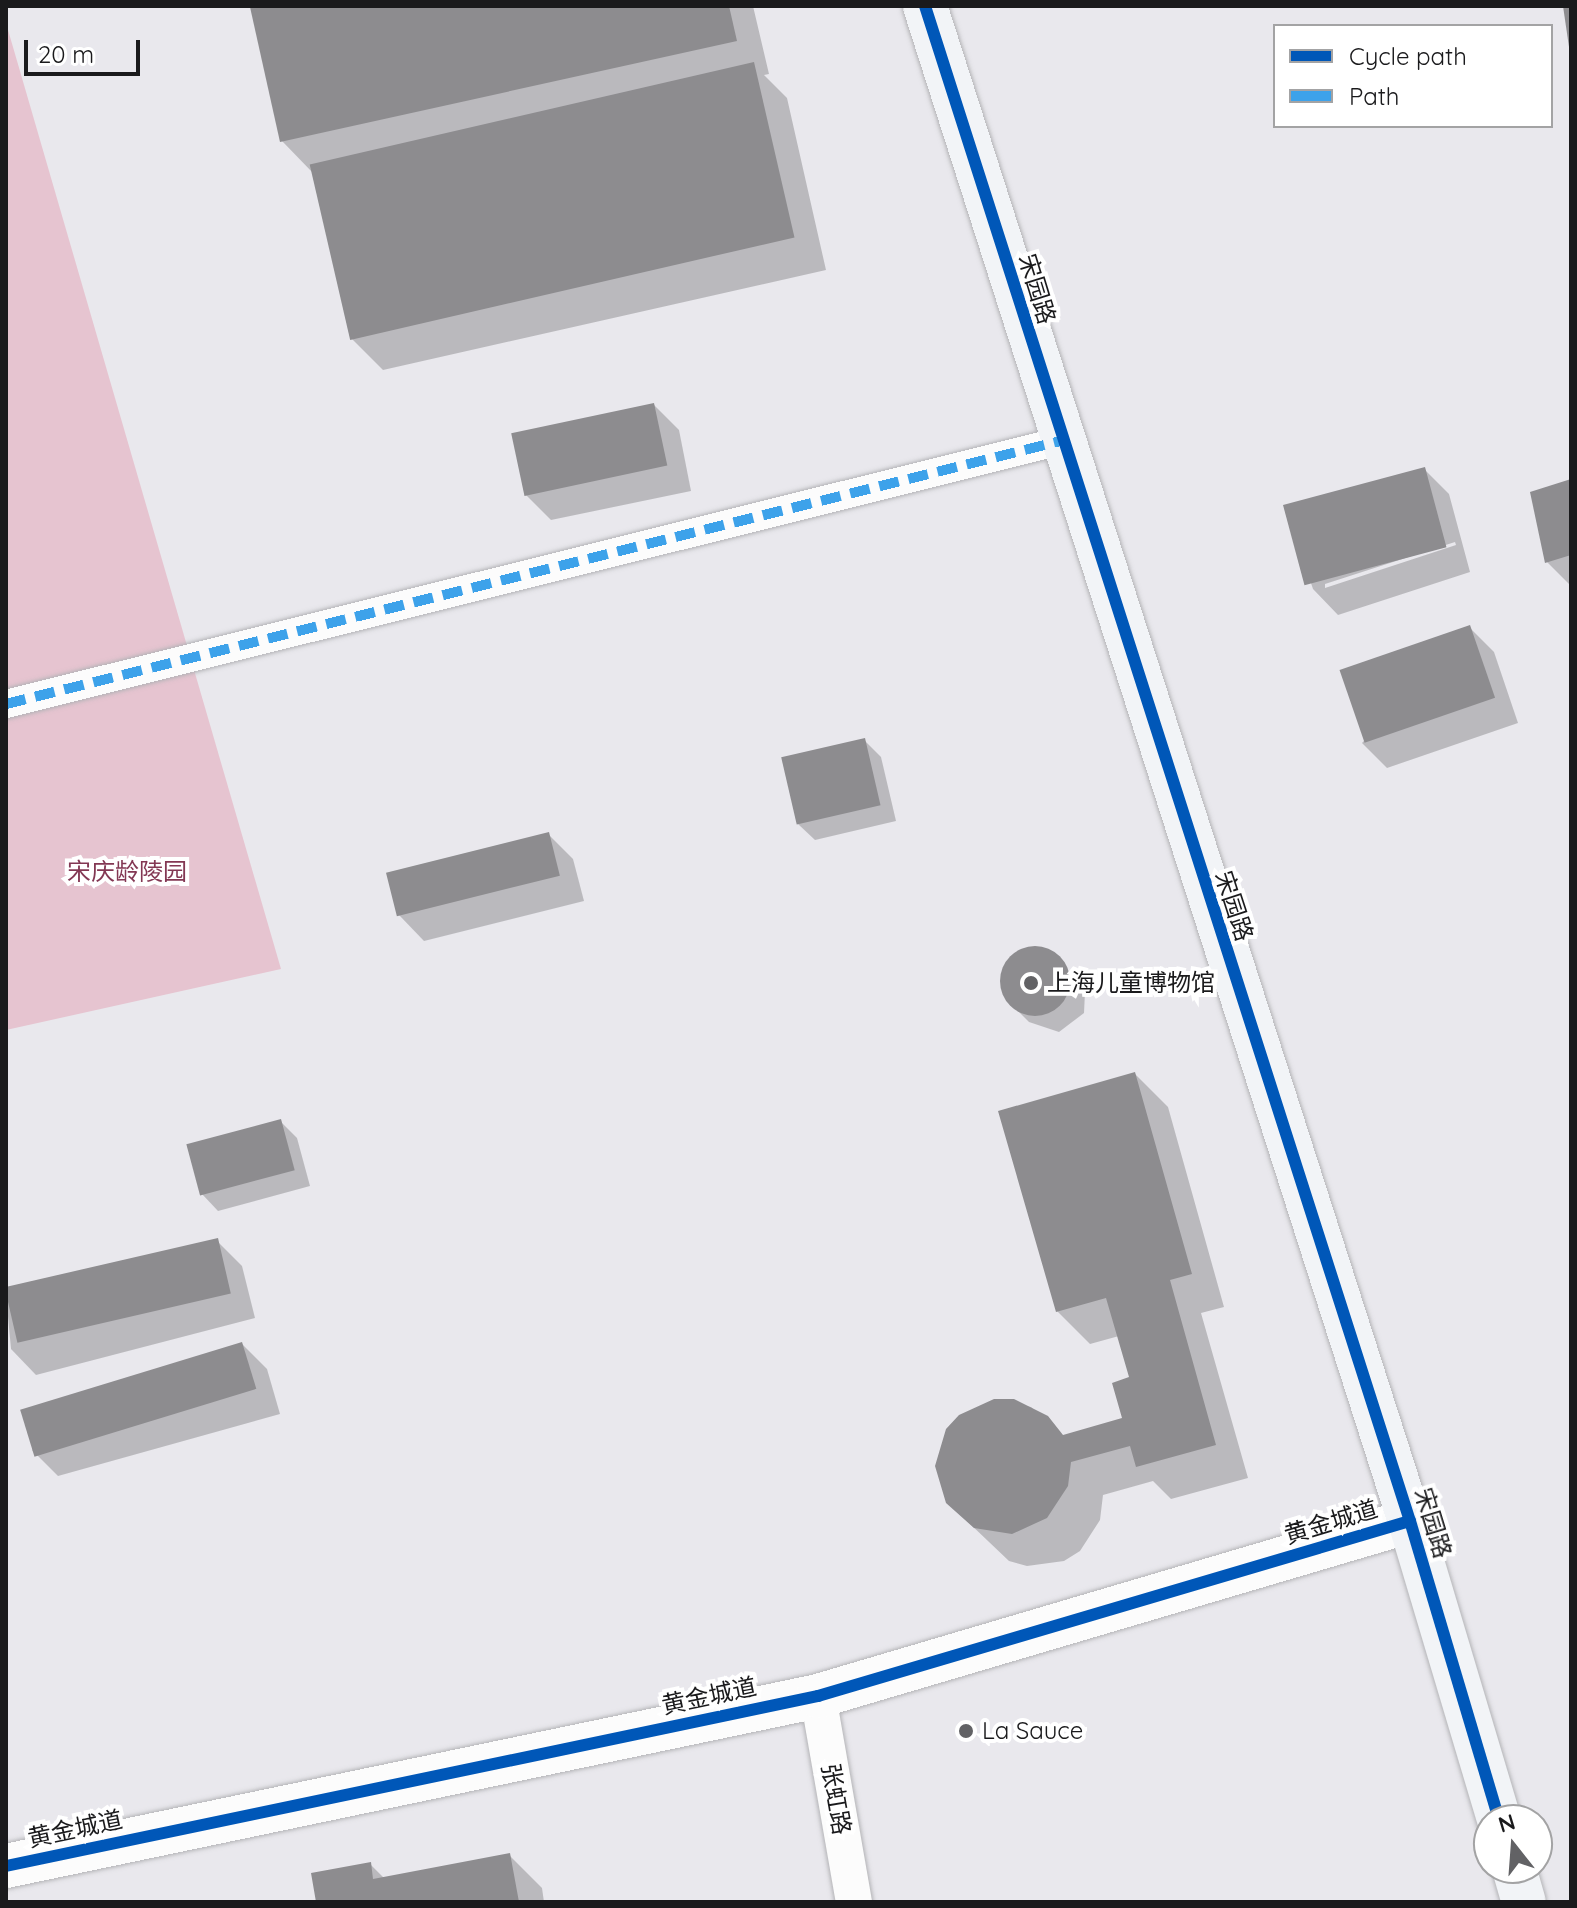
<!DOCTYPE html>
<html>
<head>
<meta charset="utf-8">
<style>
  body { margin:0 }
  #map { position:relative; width:1577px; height:1908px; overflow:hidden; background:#e9e8ed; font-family:Quicksand,"Noto Sans SC",sans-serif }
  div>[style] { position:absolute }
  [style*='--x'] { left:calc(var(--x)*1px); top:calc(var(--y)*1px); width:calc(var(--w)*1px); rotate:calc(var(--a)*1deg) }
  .green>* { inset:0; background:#e6c4d0 }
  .shadow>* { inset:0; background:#0003 }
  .building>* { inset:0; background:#8d8c8f; transform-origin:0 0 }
  .round { border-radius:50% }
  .roads { filter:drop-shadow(0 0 2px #b4b4b7) drop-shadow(0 0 2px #b4b4b7) }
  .pedestrian>* { height:28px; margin:-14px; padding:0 14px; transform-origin:14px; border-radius:14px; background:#fcfcfc }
  .minor>* { height:36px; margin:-18px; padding:0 18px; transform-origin:18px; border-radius:18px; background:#fcfcfc }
  .tertiary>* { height:44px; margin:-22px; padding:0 22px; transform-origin:22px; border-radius:22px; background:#fcfcfc }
  .secondary>* { height:44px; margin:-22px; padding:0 22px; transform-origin:22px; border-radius:22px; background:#f2f4f7 }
  .quiet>* { height:10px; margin-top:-5px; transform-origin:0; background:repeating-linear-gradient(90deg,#3da2ea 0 20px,transparent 0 30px) }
  .cycleway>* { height:12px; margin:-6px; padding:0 6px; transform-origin:6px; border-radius:6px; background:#0057b8 }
  .dots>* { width:22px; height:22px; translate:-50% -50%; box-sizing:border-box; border:4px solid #fff; border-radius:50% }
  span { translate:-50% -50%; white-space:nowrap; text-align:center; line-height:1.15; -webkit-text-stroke:8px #fff; paint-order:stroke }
  .street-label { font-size:24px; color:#1a1a1c }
  .park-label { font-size:24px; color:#833753 }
  .poi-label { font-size:24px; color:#1a1a1c }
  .left { translate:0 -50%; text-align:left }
  .frame { position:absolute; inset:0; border:8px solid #1a1a1c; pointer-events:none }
  .legend { position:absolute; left:1273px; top:24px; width:280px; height:104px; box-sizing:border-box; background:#fff; border:2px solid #a3a3a4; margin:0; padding:10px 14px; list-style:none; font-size:24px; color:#1a1a1c }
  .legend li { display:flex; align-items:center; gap:16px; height:40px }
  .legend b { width:40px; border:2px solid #a3a3a4 }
  .north { position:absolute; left:1473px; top:1804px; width:80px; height:80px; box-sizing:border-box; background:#fff; border:2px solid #a3a3a4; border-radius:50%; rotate:343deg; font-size:22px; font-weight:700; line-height:32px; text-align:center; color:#1a1a1c }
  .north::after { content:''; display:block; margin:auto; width:28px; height:36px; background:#626265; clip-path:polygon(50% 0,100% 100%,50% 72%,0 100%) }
  .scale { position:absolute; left:24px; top:40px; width:116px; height:36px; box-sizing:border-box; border:4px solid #1a1a1c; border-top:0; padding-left:10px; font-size:24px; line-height:28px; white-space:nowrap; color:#1a1a1c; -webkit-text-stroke:6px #fff; paint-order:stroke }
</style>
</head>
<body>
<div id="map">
  <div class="green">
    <i style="clip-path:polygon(6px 23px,281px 969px,6px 1030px)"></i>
  </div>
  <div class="shadow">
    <i style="clip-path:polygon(266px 6px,753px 6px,769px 74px,764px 75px,787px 98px,826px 270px,383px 370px,350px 337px,313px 173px,282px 141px,252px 9px)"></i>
    <i style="clip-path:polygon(654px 405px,679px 430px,691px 491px,551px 520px,526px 495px)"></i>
    <i style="clip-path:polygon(evenodd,1424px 469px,1449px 494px,1470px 572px,1338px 615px,1313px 589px,1285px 506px,1424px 469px,1455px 542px,1456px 545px,1325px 588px,1325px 584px,1455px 542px)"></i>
    <i style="clip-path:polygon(1571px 482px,1571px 586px,1547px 562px)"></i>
    <i style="clip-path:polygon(1469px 627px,1494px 652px,1518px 723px,1387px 768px,1362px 743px)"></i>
    <i style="clip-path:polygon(864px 740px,881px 757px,896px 821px,815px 840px,798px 824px)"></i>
    <i style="clip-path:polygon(548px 834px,573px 859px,584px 901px,424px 941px,399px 915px)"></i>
    <i style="clip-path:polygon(1026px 950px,1047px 951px,1085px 992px,1084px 1013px,1059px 1032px,1029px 1022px,1011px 1004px,1002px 984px,1008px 963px)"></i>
    <i style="clip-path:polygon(1135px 1074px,1168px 1107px,1224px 1307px,1201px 1313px,1248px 1478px,1171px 1499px,1153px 1481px,1103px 1495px,1100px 1520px,1080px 1551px,1064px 1561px,1027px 1566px,1009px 1561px,947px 1502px,994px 1401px,1031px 1407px,1062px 1437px,1125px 1419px,1131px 1379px,1119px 1336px,1090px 1344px,1057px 1311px)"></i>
    <i style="clip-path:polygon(280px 1121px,297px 1138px,310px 1186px,218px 1211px,202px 1194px)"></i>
    <i style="clip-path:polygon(217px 1241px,242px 1266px,255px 1318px,36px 1375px,11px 1349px,6px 1295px)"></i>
    <i style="clip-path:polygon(242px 1344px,267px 1369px,280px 1414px,58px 1476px,32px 1450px)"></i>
    <i style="clip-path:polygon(509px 1855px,542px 1888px,544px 1902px,318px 1902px,370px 1864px,385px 1879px)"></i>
  </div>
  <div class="building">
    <i style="clip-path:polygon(729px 6px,737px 41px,280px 142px,250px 7px)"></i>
    <i style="clip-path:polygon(1563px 6px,1571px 6px,1571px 47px,1569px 47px)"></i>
    <i style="left:754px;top:62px;width:180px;height:456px;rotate:77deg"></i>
    <i style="left:654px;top:403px;width:64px;height:146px;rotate:78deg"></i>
    <i style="left:1425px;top:467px;width:83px;height:147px;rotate:75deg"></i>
    <i style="clip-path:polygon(1571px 479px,1571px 555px,1545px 563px,1530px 492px)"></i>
    <i style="left:1470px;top:625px;width:77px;height:138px;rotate:71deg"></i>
    <i style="left:865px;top:738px;width:69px;height:86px;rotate:77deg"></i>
    <i style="left:549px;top:832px;width:45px;height:168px;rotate:76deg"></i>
    <i class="round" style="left:1000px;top:946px;width:70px;height:70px"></i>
    <i style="clip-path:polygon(1135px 1072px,1192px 1274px,1170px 1280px,1216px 1445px,1136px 1467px,1130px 1446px,1071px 1462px,1068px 1486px,1047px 1518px,1012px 1534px,974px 1528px,946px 1503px,935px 1466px,946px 1429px,959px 1415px,994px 1399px,1014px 1399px,1048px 1416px,1063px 1435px,1122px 1418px,1112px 1383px,1129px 1377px,1106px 1298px,1056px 1312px,998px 1111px)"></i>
    <i style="left:281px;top:1119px;width:53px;height:98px;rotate:75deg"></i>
    <i style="left:218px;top:1238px;width:57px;height:219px;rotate:77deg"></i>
    <i style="left:242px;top:1342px;width:49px;height:232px;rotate:73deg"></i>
    <i style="clip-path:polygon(510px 1853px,519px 1902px,316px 1902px,311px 1873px,371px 1862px,373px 1879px)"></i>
  </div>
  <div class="roads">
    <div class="pedestrian">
      <i style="--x:6;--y:704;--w:1087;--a:-14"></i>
    </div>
    <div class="minor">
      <i style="--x:818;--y:1696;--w:209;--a:80.1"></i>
    </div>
    <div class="tertiary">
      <i style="--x:6;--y:1866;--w:830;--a:-11.82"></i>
      <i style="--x:818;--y:1696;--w:617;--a:-16.47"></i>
    </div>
    <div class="secondary">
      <i style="--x:925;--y:6;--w:1591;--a:72.25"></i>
      <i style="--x:1410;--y:1521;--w:312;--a:73.4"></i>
      <i style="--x:1514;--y:1868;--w:35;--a:74"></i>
    </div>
  </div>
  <div class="quiet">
    <i style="--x:6;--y:704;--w:1087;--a:-14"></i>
  </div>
  <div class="cycleway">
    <i style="--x:925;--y:6;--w:1591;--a:72.25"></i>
    <i style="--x:1410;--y:1521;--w:312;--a:73.4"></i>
    <i style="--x:6;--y:1866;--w:830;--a:-11.82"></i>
    <i style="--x:818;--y:1696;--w:617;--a:-16.47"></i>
  </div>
  <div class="dots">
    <i style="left:1031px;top:983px;background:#626265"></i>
    <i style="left:966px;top:1731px;background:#626265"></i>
  </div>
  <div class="street-label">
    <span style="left:1037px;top:289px;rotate:73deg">宋园路</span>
    <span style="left:1234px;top:906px;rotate:72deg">宋园路</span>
    <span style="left:1331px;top:1522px;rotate:-17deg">黄金城道</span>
    <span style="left:1433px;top:1523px;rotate:73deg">宋园路</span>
    <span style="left:709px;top:1696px;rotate:-12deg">黄金城道</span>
    <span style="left:836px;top:1799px;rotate:80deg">张虹路</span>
    <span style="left:75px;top:1829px;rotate:-12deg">黄金城道</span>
  </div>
  <div class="park-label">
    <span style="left:127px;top:872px">宋庆龄陵园</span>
  </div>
  <div class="poi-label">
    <span class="left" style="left:1047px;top:983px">上海儿童博物馆</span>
    <span class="left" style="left:982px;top:1731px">La Sauce</span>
  </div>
  <div class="frame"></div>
  <ul class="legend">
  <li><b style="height:10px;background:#0057b8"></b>Cycle path</li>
  <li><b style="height:10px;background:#3da2ea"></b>Path</li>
  </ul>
  <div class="north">N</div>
  <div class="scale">20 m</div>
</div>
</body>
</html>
